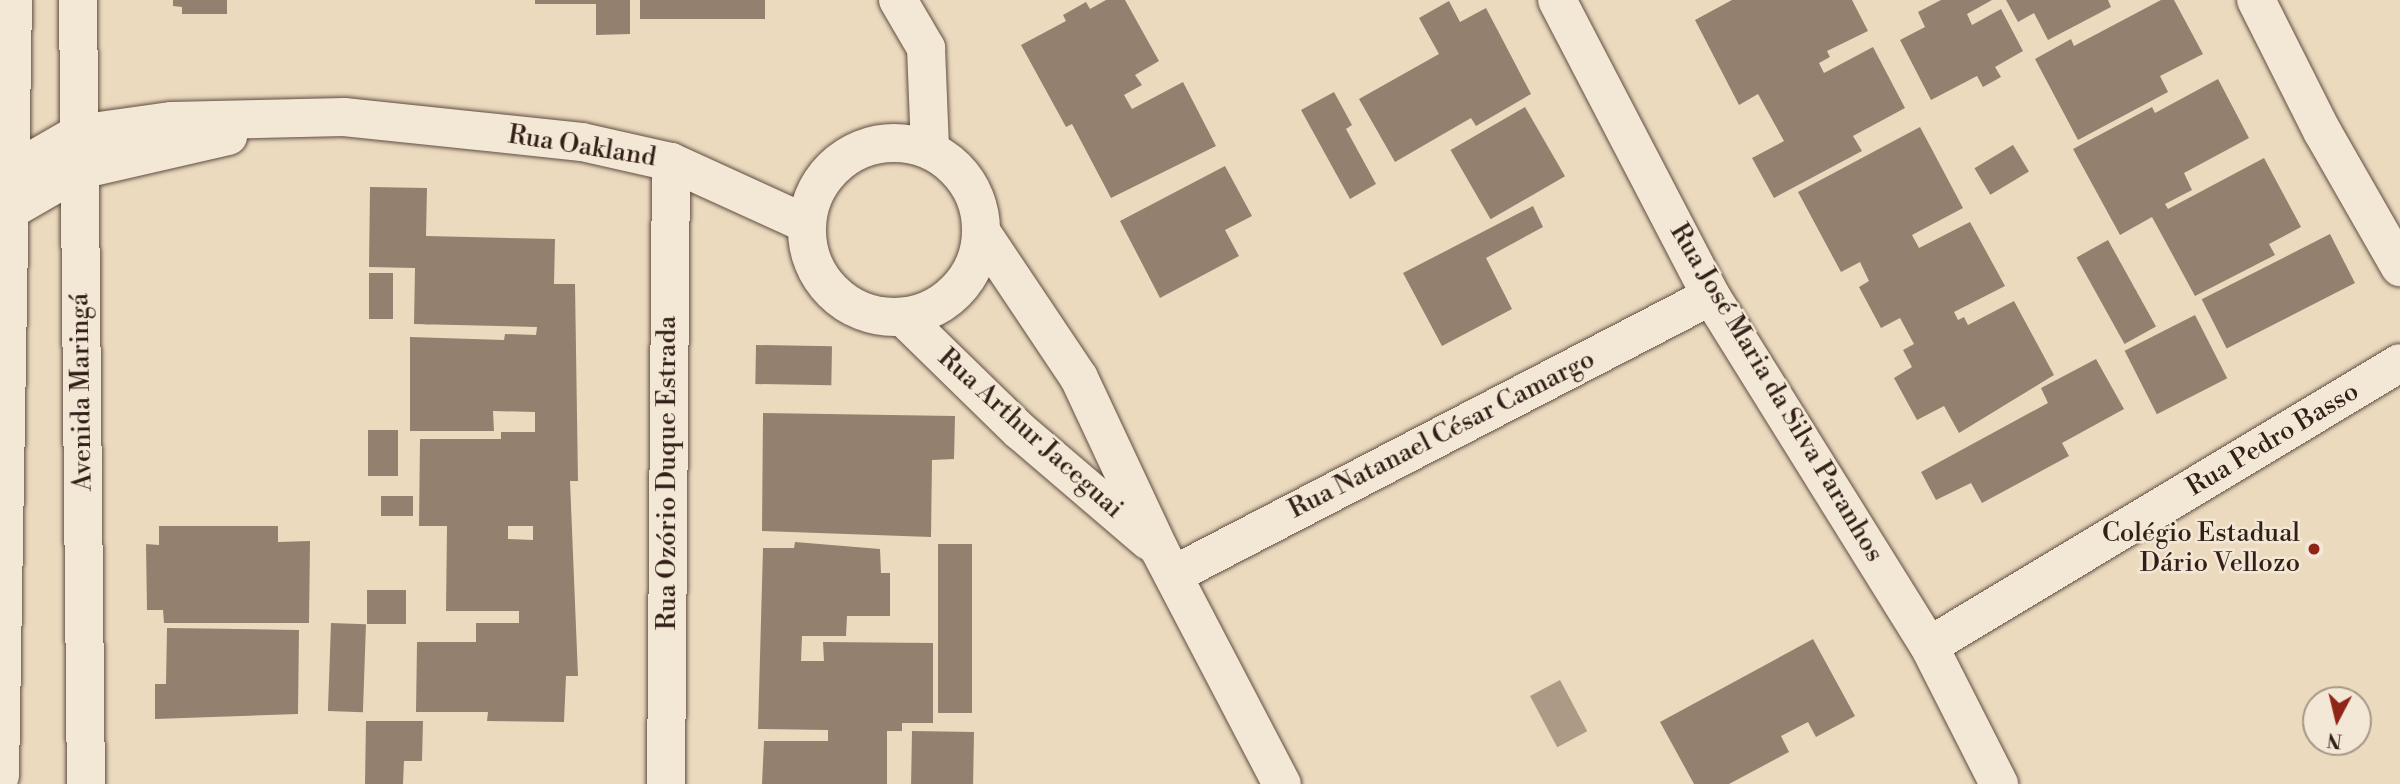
<!DOCTYPE html>
<html>
<head>
<meta charset="utf-8">
<style>
  body { margin:0 }
  #map { position:relative; width:2400px; height:784px; overflow:hidden; background:#ecdabf; font-family:"Libre Bodoni",serif }
  div>[style] { position:absolute }
  [style*='--x'] { left:calc(var(--x)*1px); top:calc(var(--y)*1px); width:calc(var(--w)*1px); rotate:calc(var(--a)*1deg) }
  .water>* { inset:0; background:#ad9a86; transform-origin:0 0 }
  .building>* { inset:0; background:#93806f; transform-origin:0 0 }
  .roads { filter:drop-shadow(0 0 2px #604e42) drop-shadow(0 0 2px #604e42) }
  .street>* { height:38px; margin:-19px; padding:0 19px; transform-origin:19px; border-radius:19px; background:#f3e7d5 }
  .street>.ring { margin:-19px; padding:0; box-sizing:content-box; background:none; border:38px solid #f3e7d5; border-radius:50% }
  .secondary>* { height:38px; margin:-19px; padding:0 19px; transform-origin:19px; border-radius:19px; background:#f3e7d5 }
  .dots>* { width:19px; height:19px; translate:-50% -50%; box-sizing:border-box; border:4px solid #f3e7d5; border-radius:50% }
  span { translate:-50% -50%; white-space:nowrap; text-align:center; line-height:1.15; -webkit-text-stroke:5px #f3e7d5; paint-order:stroke }
  .street-label { font-size:26px; color:#321f18 }
  .poi-label { font-size:26px; color:#321f18 }
  .right { translate:-100% -50%; text-align:right }
  .north { position:absolute; left:2302px; top:686px; width:70px; height:70px; box-sizing:border-box; background:#f3e7d5; border:2px solid #a69789; border-radius:50%; rotate:187deg; font-size:19px; font-weight:700; line-height:28px; text-align:center; color:#321f18 }
  .north::after { content:''; display:block; margin:auto; width:24px; height:32px; background:#8f2418; clip-path:polygon(50% 0,100% 100%,50% 72%,0 100%) }
</style>
</head>
<body>
<div id="map">
  <div class="water">
    <i style="left:1560px;top:680px;width:58px;height:34px;rotate:62deg"></i>
  </div>
  <div class="building">
    <i style="clip-path:polygon(173px 0,227px 0,227px 14px,182px 14px,182px 7px,173px 6px)"></i>
    <i style="clip-path:polygon(535px 0,630px 0,630px 34px,596px 35px,596px 4px,535px 4px)"></i>
    <i style="left:640px;top:0;width:125px;height:19px"></i>
    <i style="clip-path:polygon(1106px 0,1125px 0,1159px 61px,1135px 75px,1142px 85px,1124px 95px,1132px 109px,1183px 82px,1216px 146px,1111px 198px,1072px 124px,1066px 127px,1021px 45px,1066px 21px,1063px 15px,1086px 2px,1090px 9px)"></i>
    <i style="clip-path:polygon(1732px 0,1852px 0,1868px 31px,1827px 51px,1830px 57px,1819px 63px,1824px 73px,1873px 47px,1905px 108px,1853px 136px,1862px 151px,1774px 198px,1752px 158px,1784px 141px,1758px 94px,1739px 105px,1695px 20px)"></i>
    <i style="clip-path:polygon(1941px 0,1992px 0,1967px 14px,1972px 25px,2001px 9px,2023px 51px,1995px 67px,2001px 77px,1983px 87px,1977px 76px,1931px 100px,1900px 40px,1925px 27px,1918px 12px)"></i>
    <i style="clip-path:polygon(2006px 0,2108px 0,2111px 7px,2048px 40px,2034px 13px,2018px 22px)"></i>
    <i style="clip-path:polygon(2161px 0,2174px 0,2203px 54px,2160px 76px,2168px 92px,2078px 140px,2035px 59px,2071px 39px,2074px 46px)"></i>
    <i style="clip-path:polygon(1449px 1px,1460px 22px,1486px 8px,1531px 94px,1476px 126px,1471px 118px,1395px 162px,1359px 99px,1439px 54px,1419px 18px)"></i>
    <i style="clip-path:polygon(2218px 79px,2249px 138px,2184px 173px,2192px 190px,2165px 204px,2168px 209px,2264px 158px,2301px 227px,2269px 244px,2275px 255px,2195px 296px,2152px 217px,2120px 235px,2073px 149px,2152px 107px,2155px 113px)"></i>
    <i style="clip-path:polygon(1334px 92px,1352px 125px,1346px 129px,1376px 184px,1350px 199px,1301px 110px)"></i>
    <i style="left:1525px;top:107px;width:80px;height:86px;rotate:60deg"></i>
    <i style="clip-path:polygon(1920px 127px,1963px 208px,1912px 235px,1919px 248px,1970px 222px,2005px 286px,1954px 312px,1958px 320px,1964px 317px,1968px 325px,2014px 301px,2054px 375px,1959px 433px,1944px 406px,1917px 420px,1894px 378px,1912px 367px,1903px 350px,1914px 344px,1900px 318px,1881px 328px,1859px 287px,1869px 281px,1860px 262px,1841px 272px,1798px 192px)"></i>
    <i style="left:2013px;top:145px;width:31px;height:45px;rotate:59deg"></i>
    <i style="clip-path:polygon(1225px 166px,1252px 216px,1225px 230px,1239px 256px,1160px 298px,1120px 221px)"></i>
    <i style="clip-path:polygon(evenodd,370px 187px,427px 188px,426px 236px,555px 239px,554px 284px,575px 284px,578px 481px,570px 481px,578px 676px,566px 676px,564px 722px,487px 721px,488px 712px,416px 712px,417px 642px,476px 642px,476px 623px,519px 623px,519px 611px,446px 611px,447px 526px,419px 526px,420px 439px,501px 439px,501px 432px,535px 432px,535px 412px,493px 411px,494px 431px,410px 431px,410px 337px,504px 340px,505px 334px,536px 335px,537px 327px,414px 324px,415px 268px,369px 267px,370px 187px,508px 526px,533px 526px,533px 540px,508px 539px,508px 526px)"></i>
    <i style="clip-path:polygon(1533px 206px,1543px 227px,1486px 258px,1512px 309px,1442px 346px,1403px 273px)"></i>
    <i style="left:2330px;top:234px;width:55px;height:144px;rotate:63deg"></i>
    <i style="left:2108px;top:240px;width:99px;height:36px;rotate:61deg"></i>
    <i style="left:369px;top:273px;width:24px;height:46px"></i>
    <i style="left:2195px;top:315px;width:71px;height:79px;rotate:63deg"></i>
    <i style="left:756px;top:345px;width:76px;height:39px;rotate:1deg"></i>
    <i style="clip-path:polygon(2096px 359px,2124px 409px,2062px 443px,2069px 456px,1982px 503px,1971px 483px,1936px 500px,1921px 472px,2048px 403px,2041px 388px)"></i>
    <i style="clip-path:polygon(763px 413px,955px 416px,954px 459px,932px 460px,931px 537px,762px 531px)"></i>
    <i style="left:368px;top:430px;width:30px;height:46px"></i>
    <i style="left:381px;top:496px;width:32px;height:20px"></i>
    <i style="clip-path:polygon(159px 526px,278px 526px,278px 542px,310px 541px,309px 623px,164px 623px,163px 610px,147px 610px,146px 544px,159px 545px)"></i>
    <i style="clip-path:polygon(795px 542px,880px 549px,881px 573px,890px 573px,890px 616px,847px 616px,846px 636px,802px 636px,801px 661px,824px 661px,823px 642px,933px 643px,933px 723px,902px 723px,902px 731px,887px 731px,887px 784px,762px 784px,764px 741px,828px 741px,828px 730px,758px 729px,763px 548px,794px 548px)"></i>
    <i style="left:938px;top:544px;width:34px;height:169px"></i>
    <i style="left:367px;top:590px;width:39px;height:34px"></i>
    <i style="left:331px;top:623px;width:35px;height:88px;rotate:2deg"></i>
    <i style="clip-path:polygon(167px 628px,299px 630px,298px 714px,155px 719px,155px 684px,166px 684px)"></i>
    <i style="clip-path:polygon(1813px 639px,1855px 716px,1816px 737px,1808px 722px,1781px 736px,1789px 752px,1729px 784px,1694px 784px,1660px 722px)"></i>
    <i style="clip-path:polygon(366px 721px,423px 721px,422px 761px,404px 761px,403px 784px,365px 784px)"></i>
    <i style="left:912px;top:731px;width:62px;height:53px;rotate:1deg"></i>
  </div>
  <div class="roads">
    <div class="street">
      <i style="--x:898;--y:0;--w:56;--a:59.7"></i>
      <i style="--x:926;--y:48;--w:101;--a:87.7"></i>
      <i style="--x:1557;--y:0;--w:334;--a:62.5"></i>
      <i style="--x:1711;--y:296;--w:412;--a:58.1"></i>
      <i style="--x:1929;--y:646;--w:155;--a:63.1"></i>
      <i style="--x:2256;--y:0;--w:147;--a:63.3"></i>
      <i style="--x:2322;--y:131;--w:157;--a:60.2"></i>
      <i class="ring" style="left:807px;top:143px;width:136px;height:136px"></i>
      <i style="--x:0;--y:179;--w:90;--a:-30"></i>
      <i style="--x:78;--y:134;--w:95;--a:-7.9"></i>
      <i style="--x:172;--y:121;--w:172;--a:-1.3"></i>
      <i style="--x:344;--y:117;--w:239;--a:6"></i>
      <i style="--x:582;--y:142;--w:91;--a:12.7"></i>
      <i style="--x:671;--y:162;--w:149;--a:24.5"></i>
      <i style="--x:0;--y:216;--w:92;--a:-29.9"></i>
      <i style="--x:80;--y:170;--w:152;--a:-12.9"></i>
      <i style="--x:982;--y:233;--w:174;--a:56.2"></i>
      <i style="--x:1079;--y:378;--w:189;--a:64.9"></i>
      <i style="--x:1159;--y:549;--w:265;--a:62.4"></i>
      <i style="--x:903;--y:317;--w:163;--a:44.3"></i>
      <i style="--x:1020;--y:431;--w:170;--a:40.5"></i>
      <i style="--x:1173;--y:575;--w:606;--a:-27.41"></i>
      <i style="--x:1929;--y:646;--w:549;--a:-31"></i>
      <i style="--x:666;--y:784;--w:622;--a:-89.54"></i>
    </div>
    <div class="secondary">
      <i style="--x:78;--y:0;--w:784;--a:89.42"></i>
      <i style="--x:0;--y:776;--w:776;--a:-89.04"></i>
    </div>
  </div>
  <div class="dots">
    <i style="left:2314px;top:549px;background:#8f2418"></i>
  </div>
  <div class="street-label">
    <span style="left:582px;top:147px;rotate:9deg">Rua Oakland</span>
    <span style="left:82px;top:392px;rotate:-91deg">Avenida Maringá</span>
    <span style="left:1776px;top:393px;rotate:59deg">Rua José Maria da Silva Paranhos</span>
    <span style="left:1030px;top:434px;rotate:42deg">Rua Arthur Jaceguai</span>
    <span style="left:1442px;top:435px;rotate:-27deg">Rua Natanael César Camargo</span>
    <span style="left:2273px;top:440px;rotate:-31deg">Rua Pedro Basso</span>
    <span style="left:668px;top:473px;rotate:-90deg">Rua Ozório Duque Estrada</span>
  </div>
  <div class="poi-label">
    <span class="right" style="left:2300px;top:549px">Colégio Estadual<br>Dário Vellozo</span>
  </div>
  <div class="north">N</div>
</div>
</body>
</html>
